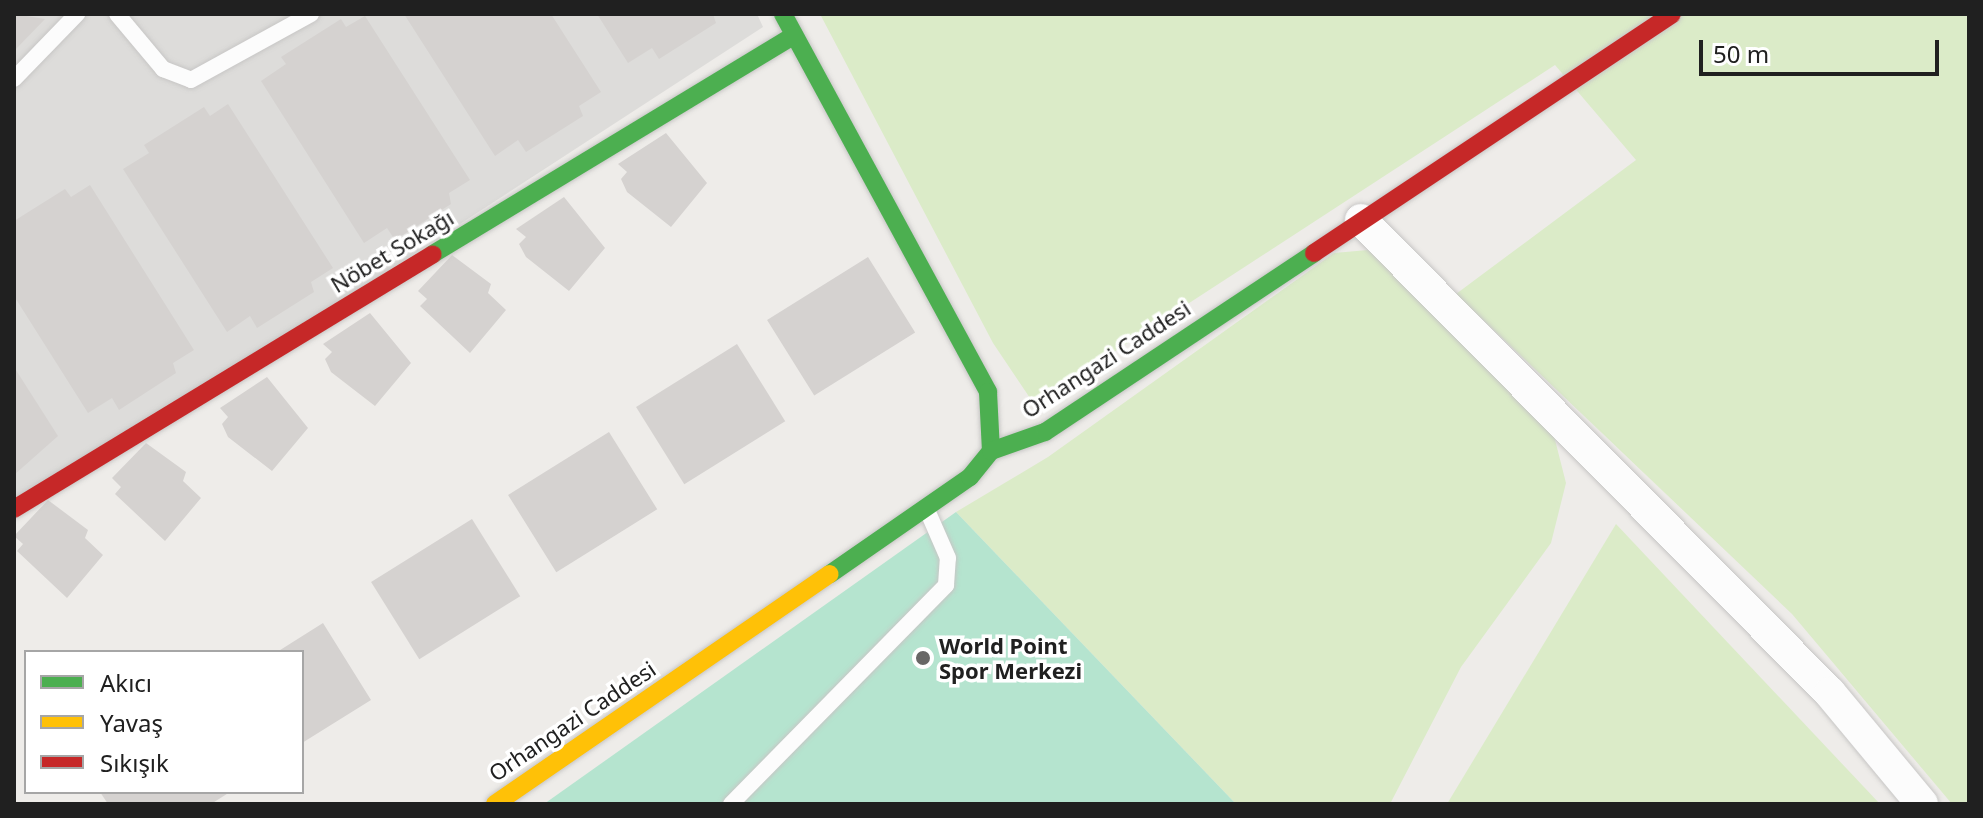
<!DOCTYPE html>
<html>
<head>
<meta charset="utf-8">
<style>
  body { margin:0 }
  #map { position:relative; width:1983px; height:818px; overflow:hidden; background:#eeece9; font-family:"Noto Sans",sans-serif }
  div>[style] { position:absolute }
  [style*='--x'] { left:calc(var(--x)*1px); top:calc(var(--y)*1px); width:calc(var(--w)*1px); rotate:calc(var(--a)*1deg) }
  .residential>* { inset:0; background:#dddcda }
  .grass>* { inset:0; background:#dbebc8 }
  .pitch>* { inset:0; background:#b5e4cf }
  .building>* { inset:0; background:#d5d2d0; transform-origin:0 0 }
  .roads { filter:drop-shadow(0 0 2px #c7c6c5) drop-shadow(0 0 2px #c7c6c5) }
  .lane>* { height:16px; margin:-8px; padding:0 8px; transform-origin:8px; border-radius:8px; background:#fcfcfc }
  .street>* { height:32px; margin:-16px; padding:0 16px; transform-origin:16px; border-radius:16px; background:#fcfcfc }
  .fast>* { height:18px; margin:-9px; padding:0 9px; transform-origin:9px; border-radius:9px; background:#4caf50 }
  .slow>* { height:18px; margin:-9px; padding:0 9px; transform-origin:9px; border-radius:9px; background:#ffc107 }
  .jam>* { height:18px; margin:-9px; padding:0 9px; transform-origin:9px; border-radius:9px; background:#c62828 }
  .dots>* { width:22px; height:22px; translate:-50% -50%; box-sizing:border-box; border:4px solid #fff; border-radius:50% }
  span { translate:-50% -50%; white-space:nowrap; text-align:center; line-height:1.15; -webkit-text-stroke:7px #fff; paint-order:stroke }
  .street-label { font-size:22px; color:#202020 }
  .poi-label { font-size:22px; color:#202020; font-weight:700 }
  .left { translate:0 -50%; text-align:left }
  .frame { position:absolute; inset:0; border:16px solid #202020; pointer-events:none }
  .legend { position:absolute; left:24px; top:650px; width:280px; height:144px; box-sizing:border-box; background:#fff; border:2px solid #a6a6a6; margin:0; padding:10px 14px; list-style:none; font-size:24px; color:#202020 }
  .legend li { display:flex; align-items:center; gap:16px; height:40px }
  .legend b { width:40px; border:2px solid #a6a6a6 }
  .scale { position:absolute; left:1699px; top:40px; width:240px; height:36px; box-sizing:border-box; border:4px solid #202020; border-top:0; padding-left:10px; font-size:24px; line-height:28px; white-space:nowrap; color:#202020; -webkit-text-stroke:6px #fff; paint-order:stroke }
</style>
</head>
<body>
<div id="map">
  <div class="residential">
    <i style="clip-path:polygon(14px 14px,757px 14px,763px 27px,14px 514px)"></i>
  </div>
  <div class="grass">
    <i style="clip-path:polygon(820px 14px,1969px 14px,1969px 804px,1952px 804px,1792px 614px,1456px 294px,1636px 160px,1555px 65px,1034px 404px,993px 343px)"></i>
    <i style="clip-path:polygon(1368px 250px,1553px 432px,1566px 483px,1551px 543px,1461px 667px,1390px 804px,1236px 804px,956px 512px,1048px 457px,1334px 253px)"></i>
    <i style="clip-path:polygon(1616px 524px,1880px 804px,1447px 804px)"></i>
  </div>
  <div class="pitch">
    <i style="clip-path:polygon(956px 512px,1236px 804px,544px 804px)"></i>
  </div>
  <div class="building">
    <i style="clip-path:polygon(14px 14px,45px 19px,14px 51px)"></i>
    <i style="clip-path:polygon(404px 14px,551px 14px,601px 92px,579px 106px,583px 116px,526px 152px,518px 140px,495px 156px)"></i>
    <i style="clip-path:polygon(597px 14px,713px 14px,716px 23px,659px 59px,652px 48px,628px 63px)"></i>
    <i style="clip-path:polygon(365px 16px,470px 180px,449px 193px,451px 204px,395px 240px,387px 228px,364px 243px,261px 81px,286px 64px,281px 57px,341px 19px,346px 27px)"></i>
    <i style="clip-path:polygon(228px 104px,333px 268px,311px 282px,314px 292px,257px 328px,250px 316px,227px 332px,123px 169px,149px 153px,144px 145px,204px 107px,210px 116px)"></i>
    <i style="clip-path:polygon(666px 133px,707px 183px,671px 227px,627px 192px,621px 179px,627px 172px,618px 164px)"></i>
    <i style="clip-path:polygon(90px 185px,194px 350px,173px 363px,176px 373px,119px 410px,112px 398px,88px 413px,14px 296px,14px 221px,65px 189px,71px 197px)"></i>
    <i style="clip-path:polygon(564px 197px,605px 248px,569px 291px,526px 257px,519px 244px,526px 237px,516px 229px)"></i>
    <i style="clip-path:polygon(452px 255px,491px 284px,488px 293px,506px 310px,470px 353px,420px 306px,427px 299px,418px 291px)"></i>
    <i style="left:868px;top:257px;width:89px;height:119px;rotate:58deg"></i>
    <i style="clip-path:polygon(370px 313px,411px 363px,375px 406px,331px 372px,325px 359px,332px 352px,323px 344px)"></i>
    <i style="left:737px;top:344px;width:91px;height:119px;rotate:58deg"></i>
    <i style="clip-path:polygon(14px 367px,58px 436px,14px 475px)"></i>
    <i style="clip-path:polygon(267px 377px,308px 428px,272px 471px,228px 437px,222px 424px,228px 417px,220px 408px)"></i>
    <i style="left:609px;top:432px;width:91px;height:119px;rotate:58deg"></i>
    <i style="clip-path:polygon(146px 443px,186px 472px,183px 481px,201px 498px,165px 541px,115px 494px,121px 487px,112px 478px)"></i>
    <i style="clip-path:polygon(48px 500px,88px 530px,85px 538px,103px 555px,67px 598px,17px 551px,23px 544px,14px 536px)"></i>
    <i style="left:472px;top:519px;width:91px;height:119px;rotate:58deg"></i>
    <i style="clip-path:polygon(323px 623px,371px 700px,302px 743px,302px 652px,277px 652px)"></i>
    <i style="clip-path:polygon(100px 792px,230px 792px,211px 804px,108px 804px)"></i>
  </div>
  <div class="roads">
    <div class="lane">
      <i style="--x:117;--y:14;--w:72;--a:50.1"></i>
      <i style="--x:163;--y:69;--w:30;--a:21"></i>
      <i style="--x:191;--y:80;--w:137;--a:-28.8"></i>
      <i style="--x:14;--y:79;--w:91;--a:-45.9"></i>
      <i style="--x:731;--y:804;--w:307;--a:-45.5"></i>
      <i style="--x:946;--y:585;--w:27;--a:-86"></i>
      <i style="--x:948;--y:558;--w:52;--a:-113.6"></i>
    </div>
    <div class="street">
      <i style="--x:1361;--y:220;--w:666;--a:45.24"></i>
      <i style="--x:1830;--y:693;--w:144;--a:50.3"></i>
    </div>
    <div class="fast">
      <i style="--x:783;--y:14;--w:430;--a:61.5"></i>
      <i style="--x:988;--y:392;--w:59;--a:87.1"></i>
      <i style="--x:433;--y:254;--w:422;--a:-31.2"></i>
      <i style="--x:830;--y:574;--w:170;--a:-34.7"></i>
      <i style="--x:970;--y:477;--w:33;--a:-51"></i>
      <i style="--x:991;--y:451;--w:57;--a:-19.4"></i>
      <i style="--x:1045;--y:432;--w:323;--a:-33.6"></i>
    </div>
    <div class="slow">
      <i style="--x:495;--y:804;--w:406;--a:-34.5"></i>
    </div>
    <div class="jam">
      <i style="--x:1314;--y:253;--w:430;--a:-33.7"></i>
      <i style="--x:14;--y:509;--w:490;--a:-31.3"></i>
    </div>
  </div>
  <div class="dots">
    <i style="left:923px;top:658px;background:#686766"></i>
  </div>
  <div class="street-label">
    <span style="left:392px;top:251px;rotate:-31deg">Nöbet Sokağı</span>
    <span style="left:1106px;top:359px;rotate:-33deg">Orhangazi Caddesi</span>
    <span style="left:572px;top:721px;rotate:-34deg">Orhangazi Caddesi</span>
  </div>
  <div class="poi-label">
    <span class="left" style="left:939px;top:658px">World Point<br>Spor Merkezi</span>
  </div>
  <div class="frame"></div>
  <ul class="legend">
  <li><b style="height:10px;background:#4caf50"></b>Akıcı</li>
  <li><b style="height:10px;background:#ffc107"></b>Yavaş</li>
  <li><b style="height:10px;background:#c62828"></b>Sıkışık</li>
  </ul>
  <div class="scale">50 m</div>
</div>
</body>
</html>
